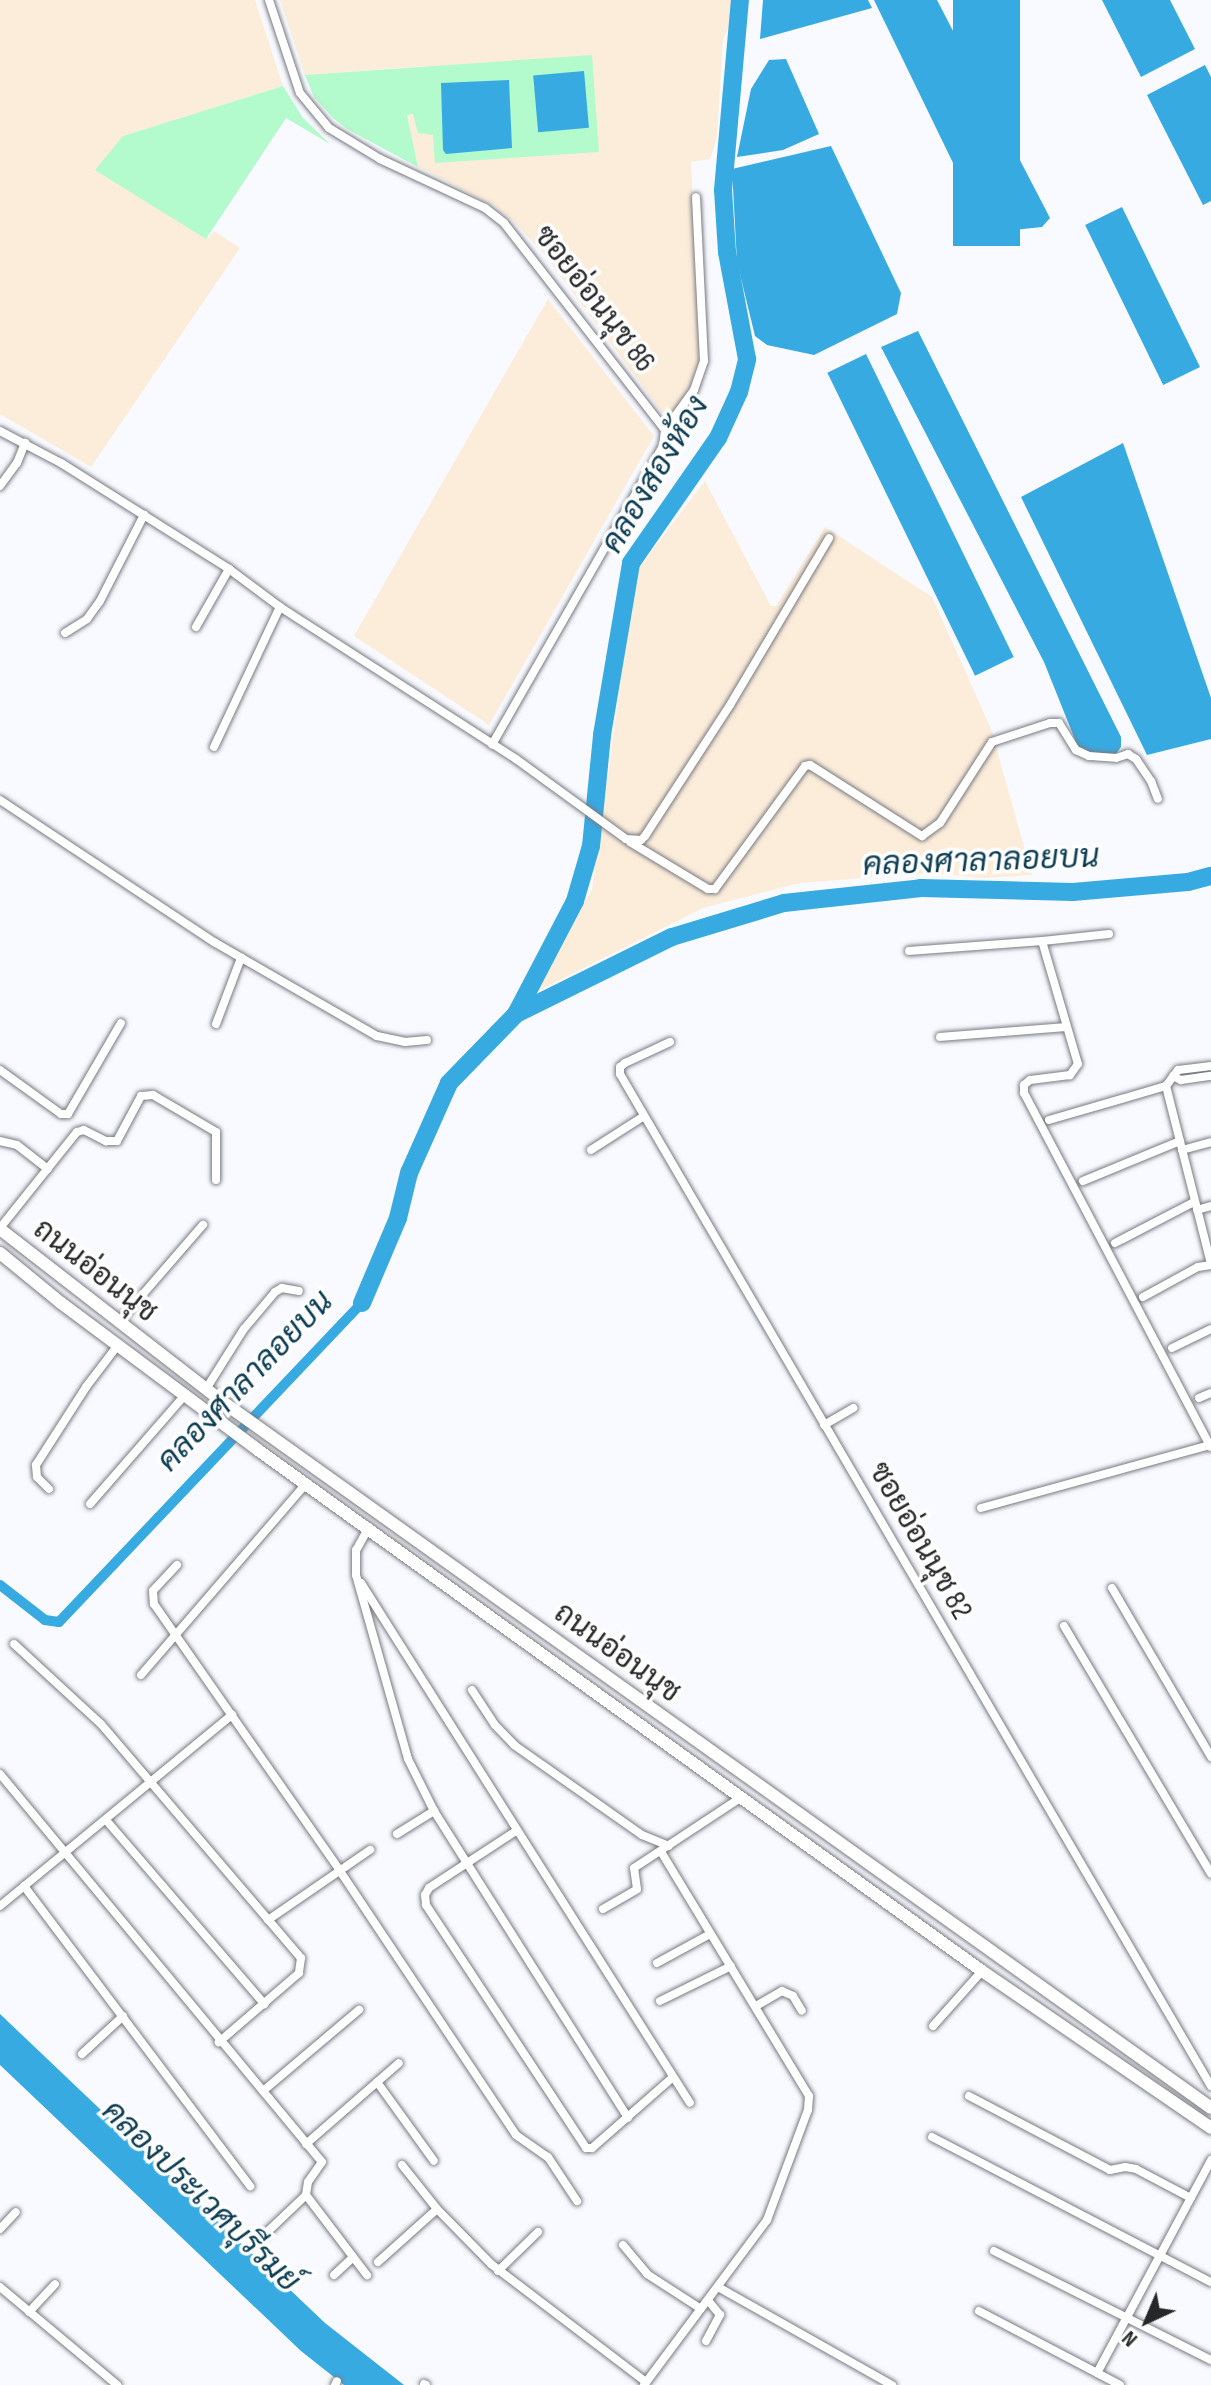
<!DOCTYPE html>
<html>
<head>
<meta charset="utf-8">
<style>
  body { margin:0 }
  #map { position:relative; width:1211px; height:2385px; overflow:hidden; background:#f8faff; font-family:"Sofia Sans Condensed",Sarabun,sans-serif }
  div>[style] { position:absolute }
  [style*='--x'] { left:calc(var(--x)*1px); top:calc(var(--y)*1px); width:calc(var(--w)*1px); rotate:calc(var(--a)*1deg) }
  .industrial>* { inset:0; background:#fcedda }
  .green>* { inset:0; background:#b3facc }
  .water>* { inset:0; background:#38aae2; transform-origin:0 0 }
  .canal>* { height:10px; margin:-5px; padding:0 5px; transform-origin:5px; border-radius:5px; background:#38aae2 }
  .river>* { height:18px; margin:-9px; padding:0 9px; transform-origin:9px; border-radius:9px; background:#38aae2 }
  .roads { filter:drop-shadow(0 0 2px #787a80) drop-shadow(0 0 2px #787a80) }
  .minor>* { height:8px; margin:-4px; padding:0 4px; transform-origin:4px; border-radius:4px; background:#fff }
  .primary>* { height:12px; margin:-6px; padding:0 6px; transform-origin:6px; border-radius:6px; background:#fff }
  span { translate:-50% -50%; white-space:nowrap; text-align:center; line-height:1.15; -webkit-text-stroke:7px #fff; paint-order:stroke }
  .street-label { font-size:30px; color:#262729 }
  .water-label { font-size:32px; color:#0b3c52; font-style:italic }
  .north { position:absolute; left:1107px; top:2281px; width:80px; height:80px; -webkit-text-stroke:6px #fff; paint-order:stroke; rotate:224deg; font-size:22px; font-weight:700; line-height:32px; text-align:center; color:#262729 }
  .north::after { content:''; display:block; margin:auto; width:28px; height:36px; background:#262729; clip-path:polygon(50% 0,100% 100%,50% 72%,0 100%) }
</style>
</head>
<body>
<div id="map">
  <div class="industrial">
    <i style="clip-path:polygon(0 0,255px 0,283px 86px,123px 136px,207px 239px,214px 231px,240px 248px,91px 467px,0 414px)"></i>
    <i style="clip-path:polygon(280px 0,733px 0,732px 21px,723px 39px,717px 137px,710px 159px,691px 162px,700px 358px,692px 382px,671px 419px,666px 418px,544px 254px,513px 221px,493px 205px,418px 167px,407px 115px,430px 112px,426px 66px,305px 75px)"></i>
    <i style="clip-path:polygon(548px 299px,654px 436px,489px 725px,354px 636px)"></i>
    <i style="clip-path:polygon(705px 481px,771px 606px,776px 606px,825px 527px,932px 597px,991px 729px,1032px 875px,984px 878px,927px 873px,800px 883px,703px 908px,538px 991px,592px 889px,634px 585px,640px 566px)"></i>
  </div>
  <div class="green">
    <i style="clip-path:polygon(592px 55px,599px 152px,435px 163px,433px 135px,418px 133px,413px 114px,407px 115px,418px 167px,347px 129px,333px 118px,314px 97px,305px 75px)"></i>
    <i style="clip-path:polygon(283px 86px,303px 118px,330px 144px,286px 118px,206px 239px,95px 170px,123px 136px)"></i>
  </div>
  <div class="water">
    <i style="clip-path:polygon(763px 0,868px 0,872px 8px,760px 39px)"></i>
    <i style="clip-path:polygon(874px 0,937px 0,1050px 218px,1042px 227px,987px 233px)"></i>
    <i style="left:953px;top:0;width:67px;height:246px"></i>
    <i style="clip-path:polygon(1102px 0,1170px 0,1195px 49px,1141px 77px)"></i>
    <i style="clip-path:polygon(786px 59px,819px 134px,783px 150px,737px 157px,751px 89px,769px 60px)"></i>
    <i style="clip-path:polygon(1205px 65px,1211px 77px,1211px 201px,1203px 205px,1147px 95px)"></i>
    <i style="left:584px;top:71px;width:57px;height:51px;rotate:85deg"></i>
    <i style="clip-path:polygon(509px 80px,512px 148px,446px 154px,443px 150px,441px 83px)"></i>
    <i style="clip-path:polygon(831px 146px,901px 293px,897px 314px,814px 355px,767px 345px,755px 336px,737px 262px,732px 169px)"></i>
    <i style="left:1122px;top:207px;width:178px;height:41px;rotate:64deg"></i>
    <i style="clip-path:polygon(918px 331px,1121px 737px,1121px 747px,1115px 755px,1094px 761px,1082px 757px,1044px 662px,881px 347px)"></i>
    <i style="left:866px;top:354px;width:337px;height:43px;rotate:64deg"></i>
    <i style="clip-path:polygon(1123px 443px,1211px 698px,1211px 739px,1147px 755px,1021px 497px)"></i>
    <i style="clip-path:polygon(0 2014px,325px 2323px,404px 2385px,344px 2385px,301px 2351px,0 2065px)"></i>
  </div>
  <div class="canal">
    <i style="--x:0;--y:1585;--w:57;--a:37.9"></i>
    <i style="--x:45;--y:1620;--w:14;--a:8"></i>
    <i style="--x:59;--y:1622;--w:440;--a:-46.5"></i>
  </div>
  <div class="river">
    <i style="--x:516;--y:1014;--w:127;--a:-62.4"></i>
    <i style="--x:575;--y:901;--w:57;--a:-73.8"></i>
    <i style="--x:591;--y:846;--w:112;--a:-84.3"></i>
    <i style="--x:602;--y:735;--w:174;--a:-80.4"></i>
    <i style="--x:631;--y:563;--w:152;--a:-55.2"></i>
    <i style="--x:718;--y:438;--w:51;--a:-65.5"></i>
    <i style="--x:739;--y:392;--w:34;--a:-76"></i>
    <i style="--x:747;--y:359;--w:109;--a:-100.6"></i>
    <i style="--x:727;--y:252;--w:62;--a:-93.7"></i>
    <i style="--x:723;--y:190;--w:191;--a:-84.9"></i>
    <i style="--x:362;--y:1303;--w:92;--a:-67"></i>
    <i style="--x:398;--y:1218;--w:46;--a:-76.3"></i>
    <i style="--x:409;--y:1173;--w:98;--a:-66"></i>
    <i style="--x:449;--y:1083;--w:96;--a:-45.8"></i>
    <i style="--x:516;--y:1014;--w:174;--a:-26.3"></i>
    <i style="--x:672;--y:937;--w:117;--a:-16.9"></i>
    <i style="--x:784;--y:903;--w:138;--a:-6.2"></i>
    <i style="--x:921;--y:888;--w:152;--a:1.5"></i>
    <i style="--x:1073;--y:892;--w:115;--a:-5"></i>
    <i style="--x:1188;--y:882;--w:24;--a:-15"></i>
  </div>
  <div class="roads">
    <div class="minor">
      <i style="--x:269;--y:0;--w:98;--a:71.6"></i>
      <i style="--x:300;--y:93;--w:45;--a:50.4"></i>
      <i style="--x:329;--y:128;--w:60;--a:31.3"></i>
      <i style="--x:380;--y:159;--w:116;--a:25"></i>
      <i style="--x:485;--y:208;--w:24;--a:38"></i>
      <i style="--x:504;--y:223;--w:262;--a:52.1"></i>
      <i style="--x:665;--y:430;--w:16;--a:97"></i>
      <i style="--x:663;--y:446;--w:344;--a:119.8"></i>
      <i style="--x:665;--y:430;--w:49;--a:-54.1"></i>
      <i style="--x:694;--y:390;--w:31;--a:-71"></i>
      <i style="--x:704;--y:361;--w:164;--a:-92.8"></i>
      <i style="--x:0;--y:431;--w:69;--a:27.7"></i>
      <i style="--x:61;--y:463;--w:199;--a:32.2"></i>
      <i style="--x:229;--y:569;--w:64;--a:36.7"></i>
      <i style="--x:280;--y:607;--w:281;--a:32.8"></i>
      <i style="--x:516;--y:759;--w:136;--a:36"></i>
      <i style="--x:626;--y:839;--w:15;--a:4"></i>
      <i style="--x:641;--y:840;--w:6;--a:-45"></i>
      <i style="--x:645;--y:836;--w:156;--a:-57"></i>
      <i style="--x:730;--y:705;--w:194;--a:-59.3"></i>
      <i style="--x:0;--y:486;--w:29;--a:-54"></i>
      <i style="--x:17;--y:463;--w:22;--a:-68"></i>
      <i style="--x:196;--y:627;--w:67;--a:-60.4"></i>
      <i style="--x:65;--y:633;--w:26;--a:-32"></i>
      <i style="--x:87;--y:619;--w:22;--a:-54"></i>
      <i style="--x:100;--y:601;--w:97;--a:-62.9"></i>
      <i style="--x:214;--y:747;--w:155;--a:-64.8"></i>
      <i style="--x:0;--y:800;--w:257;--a:33.6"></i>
      <i style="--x:214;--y:942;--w:188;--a:30"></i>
      <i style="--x:377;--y:1036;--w:29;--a:12"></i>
      <i style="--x:405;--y:1042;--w:22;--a:-5"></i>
      <i style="--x:630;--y:842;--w:91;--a:31.1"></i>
      <i style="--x:708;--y:889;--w:7;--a:0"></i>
      <i style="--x:715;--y:889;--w:152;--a:-53.8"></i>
      <i style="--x:805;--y:766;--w:5;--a:-11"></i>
      <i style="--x:810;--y:765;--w:133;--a:32.4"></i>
      <i style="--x:922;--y:836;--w:22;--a:-36"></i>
      <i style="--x:940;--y:823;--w:96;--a:-57.3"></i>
      <i style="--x:992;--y:742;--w:61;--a:-18.1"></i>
      <i style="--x:1050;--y:723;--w:9;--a:0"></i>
      <i style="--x:1059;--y:723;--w:32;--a:58"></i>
      <i style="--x:1076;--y:750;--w:14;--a:25"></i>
      <i style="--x:1089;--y:756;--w:27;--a:4"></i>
      <i style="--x:1116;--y:758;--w:13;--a:-18"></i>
      <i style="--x:1128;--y:754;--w:9;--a:32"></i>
      <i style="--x:1136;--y:759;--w:27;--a:56"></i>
      <i style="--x:1151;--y:781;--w:19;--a:69"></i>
      <i style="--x:1109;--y:934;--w:67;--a:174"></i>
      <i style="--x:1042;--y:941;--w:128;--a:73.7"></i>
      <i style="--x:1078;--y:1064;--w:14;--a:126"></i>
      <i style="--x:1070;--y:1075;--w:40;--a:172.9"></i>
      <i style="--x:1030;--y:1080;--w:8;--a:140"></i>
      <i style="--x:1024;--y:1085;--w:8;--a:90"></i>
      <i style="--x:1024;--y:1093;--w:400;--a:62.2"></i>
      <i style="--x:909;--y:951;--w:133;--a:-4.3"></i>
      <i style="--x:216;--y:1024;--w:71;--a:-69.3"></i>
      <i style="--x:940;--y:1037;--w:126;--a:-4.5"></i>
      <i style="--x:670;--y:1042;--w:50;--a:155"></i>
      <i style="--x:625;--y:1063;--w:6;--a:141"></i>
      <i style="--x:620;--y:1067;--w:7;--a:90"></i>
      <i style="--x:620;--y:1074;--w:1172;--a:59.72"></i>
      <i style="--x:1211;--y:1066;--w:33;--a:173"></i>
      <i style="--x:1178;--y:1070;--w:20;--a:127"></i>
      <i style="--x:1166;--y:1086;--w:184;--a:75.8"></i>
      <i style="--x:0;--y:1070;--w:75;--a:35.8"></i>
      <i style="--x:61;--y:1114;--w:7;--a:0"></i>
      <i style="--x:68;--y:1114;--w:105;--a:-59.8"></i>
      <i style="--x:1173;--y:1076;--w:9;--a:27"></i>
      <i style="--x:1181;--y:1080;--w:30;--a:-8"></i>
      <i style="--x:1049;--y:1120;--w:122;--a:-16.2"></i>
      <i style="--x:0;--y:1141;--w:17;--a:13"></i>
      <i style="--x:17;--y:1145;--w:39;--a:38"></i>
      <i style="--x:591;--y:1150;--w:63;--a:-32.7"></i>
      <i style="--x:1182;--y:1150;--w:30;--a:-15"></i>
      <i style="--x:1083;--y:1181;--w:105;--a:-22.4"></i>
      <i style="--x:1197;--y:1210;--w:15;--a:-16"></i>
      <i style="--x:0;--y:1228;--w:123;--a:-51.3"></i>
      <i style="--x:77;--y:1132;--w:7;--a:-16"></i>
      <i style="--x:84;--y:1130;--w:25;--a:27"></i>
      <i style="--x:106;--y:1141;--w:11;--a:0"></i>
      <i style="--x:117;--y:1141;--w:51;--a:-61.9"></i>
      <i style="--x:141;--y:1096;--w:12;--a:-5"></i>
      <i style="--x:153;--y:1095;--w:73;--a:30.4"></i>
      <i style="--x:216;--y:1132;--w:48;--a:90"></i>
      <i style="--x:1115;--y:1243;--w:89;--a:-27.4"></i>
      <i style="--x:1143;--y:1297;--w:63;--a:-28.6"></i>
      <i style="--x:1198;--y:1267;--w:13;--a:-9"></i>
      <i style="--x:118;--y:1323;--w:130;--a:-49.1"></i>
      <i style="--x:1172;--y:1348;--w:43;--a:-26"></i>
      <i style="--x:206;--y:1389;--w:71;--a:-57.7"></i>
      <i style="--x:244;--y:1329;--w:48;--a:-50"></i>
      <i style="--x:275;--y:1292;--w:8;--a:-30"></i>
      <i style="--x:282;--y:1288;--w:17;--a:10"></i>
      <i style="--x:1199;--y:1398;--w:13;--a:-23"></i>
      <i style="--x:824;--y:1425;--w:34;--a:-30"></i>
      <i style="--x:49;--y:1489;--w:17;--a:-135"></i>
      <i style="--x:37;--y:1477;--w:12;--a:-95"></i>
      <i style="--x:36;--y:1465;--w:93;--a:-57.3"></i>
      <i style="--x:86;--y:1387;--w:53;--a:-52.7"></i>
      <i style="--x:90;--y:1504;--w:146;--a:-48.9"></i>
      <i style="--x:981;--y:1508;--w:238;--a:-15.4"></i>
      <i style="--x:369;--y:1527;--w:26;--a:119"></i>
      <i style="--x:356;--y:1550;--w:25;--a:90"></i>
      <i style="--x:356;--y:1575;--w:191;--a:74.2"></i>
      <i style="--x:408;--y:1759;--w:58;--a:63.4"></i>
      <i style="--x:434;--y:1811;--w:363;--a:57.7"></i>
      <i style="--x:177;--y:1565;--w:35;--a:133"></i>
      <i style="--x:153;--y:1591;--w:13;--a:86"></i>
      <i style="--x:154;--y:1604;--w:325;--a:55.1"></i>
      <i style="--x:340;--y:1871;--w:317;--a:56.3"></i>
      <i style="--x:516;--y:2135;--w:39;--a:35"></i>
      <i style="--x:548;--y:2157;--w:53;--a:56.6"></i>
      <i style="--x:361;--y:1583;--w:615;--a:57.68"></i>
      <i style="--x:1112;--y:1588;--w:196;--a:59.6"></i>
      <i style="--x:1064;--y:1626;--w:288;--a:59.3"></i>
      <i style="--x:14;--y:1644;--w:118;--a:42.6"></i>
      <i style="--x:101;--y:1724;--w:308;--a:49.5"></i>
      <i style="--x:301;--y:1958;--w:15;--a:98"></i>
      <i style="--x:299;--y:1973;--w:106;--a:139.2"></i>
      <i style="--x:141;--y:1675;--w:254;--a:-49.2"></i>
      <i style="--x:472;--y:1690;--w:42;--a:56.7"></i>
      <i style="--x:495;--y:1725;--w:28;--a:46"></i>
      <i style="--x:514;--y:1745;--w:156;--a:35.1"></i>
      <i style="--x:642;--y:1835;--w:29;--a:22"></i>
      <i style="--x:0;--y:1774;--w:504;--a:50.31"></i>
      <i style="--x:322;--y:2162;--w:24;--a:125"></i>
      <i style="--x:308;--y:2182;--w:13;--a:99"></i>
      <i style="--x:306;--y:2195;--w:101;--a:52.7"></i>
      <i style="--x:106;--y:1820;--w:243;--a:49.3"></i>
      <i style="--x:516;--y:1831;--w:104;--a:146.8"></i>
      <i style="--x:429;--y:1888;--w:8;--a:120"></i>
      <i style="--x:425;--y:1895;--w:10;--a:84"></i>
      <i style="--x:426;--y:1905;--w:291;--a:56.6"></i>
      <i style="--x:586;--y:2148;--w:6;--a:0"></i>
      <i style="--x:592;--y:2148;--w:106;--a:-41.2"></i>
      <i style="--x:397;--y:1834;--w:44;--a:-31.9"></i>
      <i style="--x:24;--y:1886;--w:376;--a:53"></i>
      <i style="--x:0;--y:1906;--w:301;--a:-39.5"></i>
      <i style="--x:603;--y:1909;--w:39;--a:-30"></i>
      <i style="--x:637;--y:1889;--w:21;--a:-98"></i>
      <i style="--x:634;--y:1868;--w:127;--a:-33.4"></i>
      <i style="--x:268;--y:1920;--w:124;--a:-34.5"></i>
      <i style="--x:657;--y:1963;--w:60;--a:-28.7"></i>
      <i style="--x:660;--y:2001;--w:79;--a:-26.2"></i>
      <i style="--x:756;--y:2006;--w:30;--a:-30"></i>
      <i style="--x:782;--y:1991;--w:12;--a:24"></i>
      <i style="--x:793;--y:1996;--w:17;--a:59"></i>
      <i style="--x:933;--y:2026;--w:74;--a:-48.3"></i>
      <i style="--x:82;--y:2054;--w:56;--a:-42.8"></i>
      <i style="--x:377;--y:2082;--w:97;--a:54.2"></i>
      <i style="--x:263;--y:2091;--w:126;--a:-40.2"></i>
      <i style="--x:969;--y:2096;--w:159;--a:27.7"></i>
      <i style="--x:1110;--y:2170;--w:15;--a:-11"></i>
      <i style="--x:1125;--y:2167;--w:11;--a:10"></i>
      <i style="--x:1136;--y:2169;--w:62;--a:27.8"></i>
      <i style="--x:932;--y:2137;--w:314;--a:27.5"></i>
      <i style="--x:306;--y:2144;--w:123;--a:-41.1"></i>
      <i style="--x:402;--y:2165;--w:56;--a:51.5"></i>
      <i style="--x:437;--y:2209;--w:77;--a:45.5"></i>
      <i style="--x:491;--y:2264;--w:195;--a:37.3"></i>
      <i style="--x:0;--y:2229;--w:23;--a:-47"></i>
      <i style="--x:263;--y:2236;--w:59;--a:-43.6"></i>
      <i style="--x:623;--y:2245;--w:38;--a:50"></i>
      <i style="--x:647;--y:2274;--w:64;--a:32.9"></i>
      <i style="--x:994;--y:2251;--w:243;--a:26.7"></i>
      <i style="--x:378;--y:2262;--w:79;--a:-41.9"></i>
      <i style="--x:498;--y:2271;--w:56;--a:-44.3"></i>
      <i style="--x:334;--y:2275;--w:26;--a:-43"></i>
      <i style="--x:0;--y:2287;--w:153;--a:39.9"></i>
      <i style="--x:718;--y:2287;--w:200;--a:29.4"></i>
      <i style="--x:979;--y:2311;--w:159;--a:27.7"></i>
      <i style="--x:29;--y:2312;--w:38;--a:-47"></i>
      <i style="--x:706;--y:2341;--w:30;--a:-62"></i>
      <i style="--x:720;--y:2315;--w:19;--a:-129"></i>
      <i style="--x:1097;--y:2373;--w:242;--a:-61.8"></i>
      <i style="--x:424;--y:2384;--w:2;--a:27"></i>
      <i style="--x:335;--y:2385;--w:4;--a:-63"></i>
      <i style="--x:644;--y:2385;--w:206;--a:-53.3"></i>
      <i style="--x:767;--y:2220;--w:117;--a:-69.6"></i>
      <i style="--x:808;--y:2110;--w:14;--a:-86"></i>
      <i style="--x:809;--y:2096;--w:285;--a:-121.2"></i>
    </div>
    <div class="primary">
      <i style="--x:0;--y:1229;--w:287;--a:37.8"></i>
      <i style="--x:227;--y:1405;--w:1209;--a:35.54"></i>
      <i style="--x:0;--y:1253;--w:79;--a:39.3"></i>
      <i style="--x:61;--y:1303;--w:246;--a:36.7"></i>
      <i style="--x:258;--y:1450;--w:892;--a:35.74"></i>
      <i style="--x:982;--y:1971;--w:278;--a:34.4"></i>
    </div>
  </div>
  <div class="street-label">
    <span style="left:594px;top:299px;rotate:52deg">ซอยอ่อนนุช 86</span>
    <span style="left:95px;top:1271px;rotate:38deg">ถนนอ่อนนุช</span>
    <span style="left:920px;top:1541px;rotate:60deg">ซอยอ่อนนุช 82</span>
    <span style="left:617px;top:1653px;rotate:36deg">ถนนอ่อนนุช</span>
  </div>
  <div class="water-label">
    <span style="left:656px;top:475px;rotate:-59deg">คลองสองห้อง</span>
    <span style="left:981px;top:862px;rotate:-2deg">คลองศาลาลอยบน</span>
    <span style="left:246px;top:1382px;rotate:-46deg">คลองศาลาลอยบน</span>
    <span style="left:200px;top:2197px;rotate:44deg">คลองประเวศบุรีรมย์</span>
  </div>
  <div class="north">N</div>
</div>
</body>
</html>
